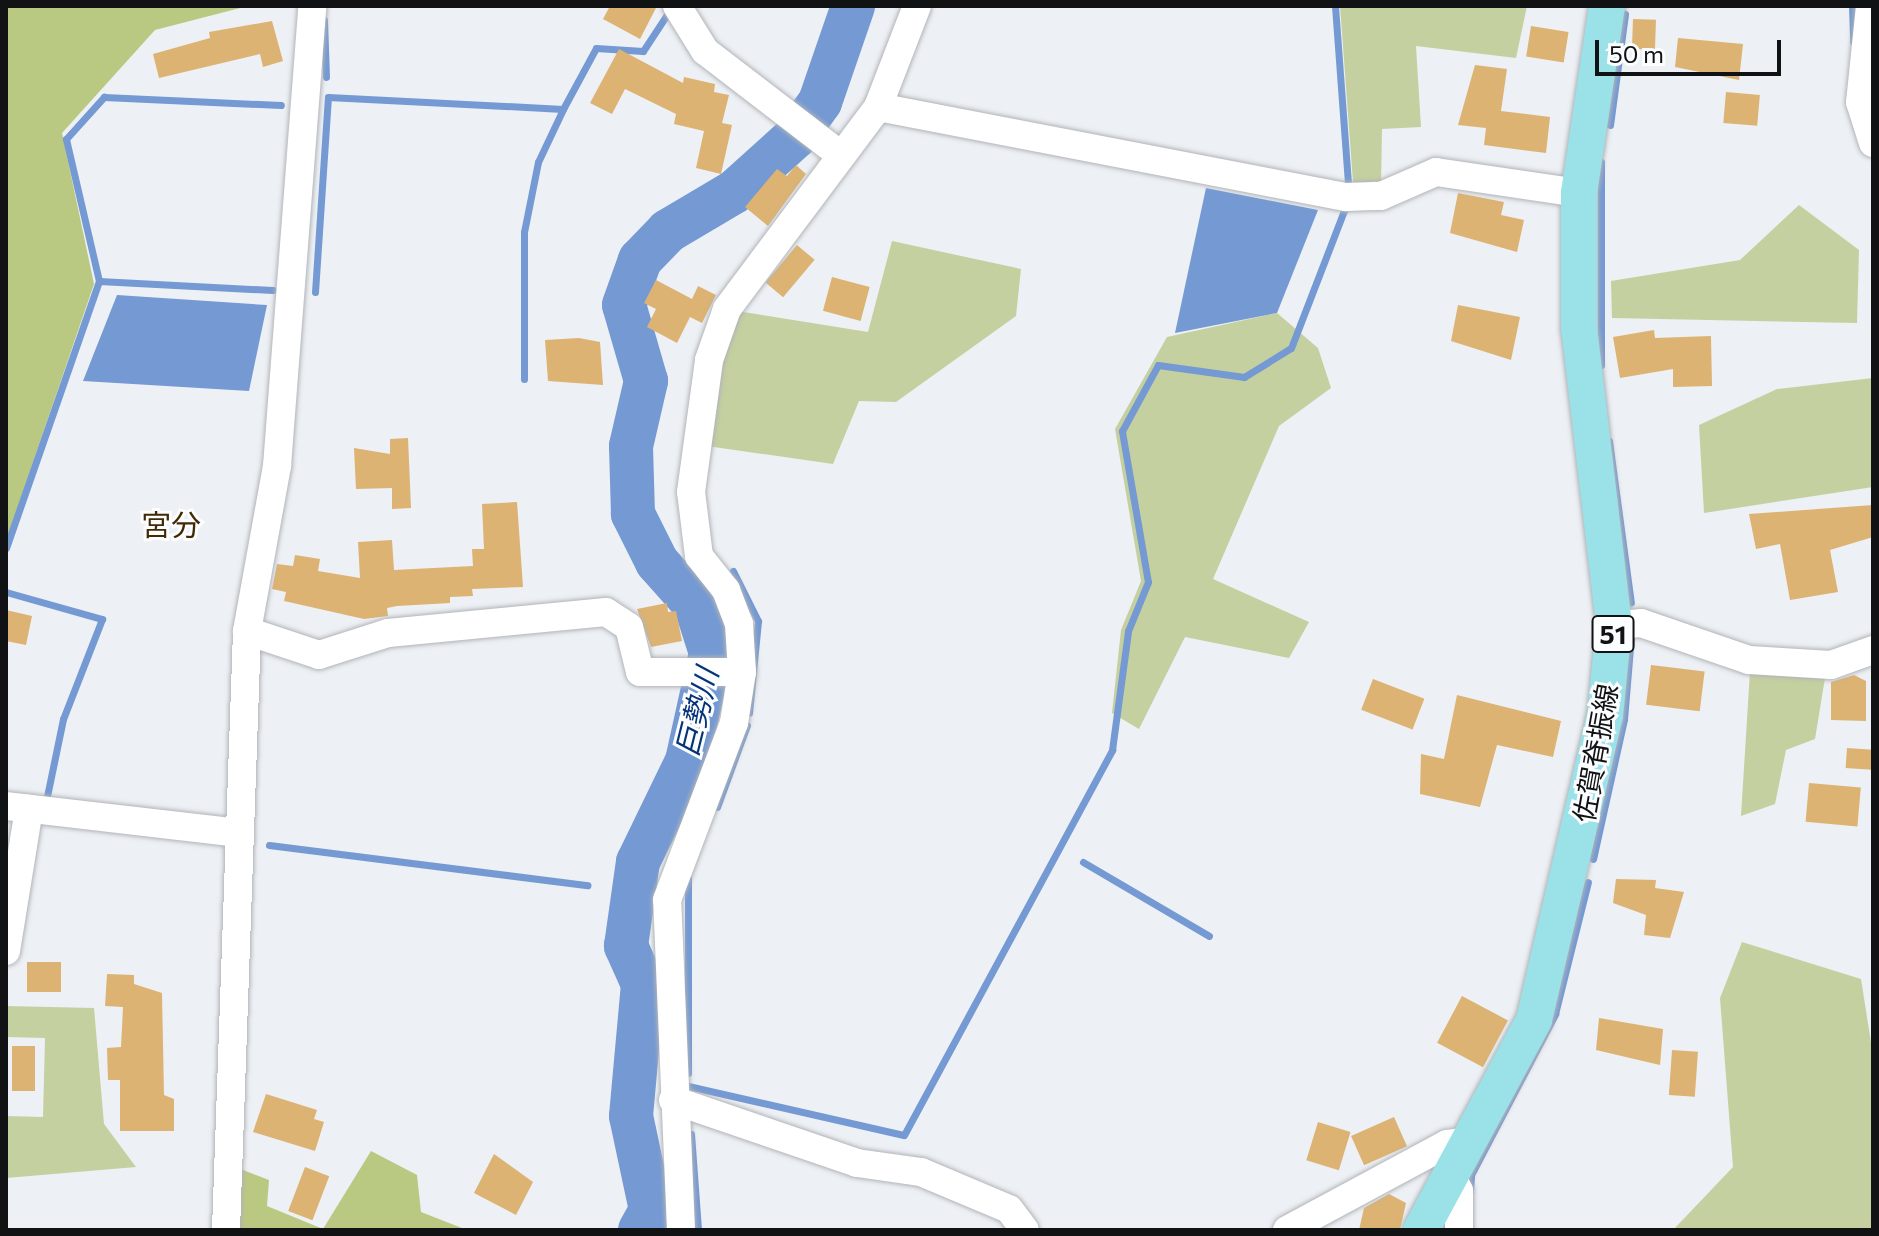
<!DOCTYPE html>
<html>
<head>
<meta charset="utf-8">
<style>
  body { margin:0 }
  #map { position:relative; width:1879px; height:1236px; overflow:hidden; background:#edf0f4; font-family:Commissioner,"Noto Sans JP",sans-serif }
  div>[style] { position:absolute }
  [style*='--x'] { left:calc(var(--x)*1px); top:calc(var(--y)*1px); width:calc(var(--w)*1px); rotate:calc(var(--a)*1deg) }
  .green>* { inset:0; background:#c5d0a0 }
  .forest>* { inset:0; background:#bac981 }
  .water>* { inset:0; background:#7499d3 }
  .stream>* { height:7px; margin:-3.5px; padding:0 3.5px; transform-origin:3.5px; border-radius:3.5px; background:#7499d3 }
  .river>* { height:44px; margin:-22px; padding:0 22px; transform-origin:22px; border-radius:22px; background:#7499d3 }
  .building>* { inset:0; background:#dcb372; transform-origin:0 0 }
  .roads { filter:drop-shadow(0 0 2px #b1b4b8) drop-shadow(0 0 2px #b1b4b8) }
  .minor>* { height:28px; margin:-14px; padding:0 14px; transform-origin:14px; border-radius:14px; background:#fff }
  .major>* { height:36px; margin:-18px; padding:0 18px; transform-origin:18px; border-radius:18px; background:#9be1e8 }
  span { translate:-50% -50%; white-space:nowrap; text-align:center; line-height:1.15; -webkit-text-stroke:6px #fcfdff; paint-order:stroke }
  .shield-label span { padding:2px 6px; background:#fcfdff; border:2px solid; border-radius:6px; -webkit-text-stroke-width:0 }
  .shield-label { font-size:26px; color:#111213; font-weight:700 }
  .street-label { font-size:28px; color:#111213 }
  .neighbourhood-label { font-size:30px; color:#412a05 }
  .water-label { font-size:30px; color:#053377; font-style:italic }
  .frame { position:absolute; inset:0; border:8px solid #111213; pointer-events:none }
  .scale { position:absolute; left:1595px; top:40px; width:186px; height:36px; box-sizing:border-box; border:4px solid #111213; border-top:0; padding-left:10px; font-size:24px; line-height:28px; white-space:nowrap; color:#111213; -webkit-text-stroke:6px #fcfdff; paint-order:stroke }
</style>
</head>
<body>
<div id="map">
  <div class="green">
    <i style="clip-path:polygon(1340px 6px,1527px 6px,1516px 58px,1416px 46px,1421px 127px,1382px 129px,1381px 185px,1353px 182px)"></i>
    <i style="clip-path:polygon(1799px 205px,1859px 250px,1857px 323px,1612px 318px,1611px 281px,1740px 260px)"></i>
    <i style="clip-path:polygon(892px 241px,1021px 269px,1016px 316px,896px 402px,859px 401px,833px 464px,707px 446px,718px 362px,737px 311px,868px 332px)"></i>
    <i style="clip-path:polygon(1277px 313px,1318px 348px,1331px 388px,1279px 426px,1213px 579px,1309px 622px,1289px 658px,1185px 637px,1139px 729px,1112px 713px,1121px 630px,1141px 581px,1115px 429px,1167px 337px)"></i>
    <i style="clip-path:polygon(1873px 378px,1873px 487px,1704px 513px,1699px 425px,1777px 389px)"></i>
    <i style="clip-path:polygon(1750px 671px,1825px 678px,1815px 739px,1786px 750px,1775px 804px,1741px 816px)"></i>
    <i style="clip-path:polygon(1742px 942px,1861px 979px,1873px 1055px,1873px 1230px,1673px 1230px,1733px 1167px,1720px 998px)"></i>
    <i style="clip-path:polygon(6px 1006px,94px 1008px,104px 1124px,136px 1167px,6px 1178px,6px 1116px,43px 1117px,45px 1038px,6px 1037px)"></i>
  </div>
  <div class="forest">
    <i style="clip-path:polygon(6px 6px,248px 6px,155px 30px,62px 133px,94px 284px,6px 541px)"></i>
    <i style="clip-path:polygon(371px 1151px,417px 1175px,421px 1212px,467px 1230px,214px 1230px,217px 1160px,269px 1180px,267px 1206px,323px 1229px)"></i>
  </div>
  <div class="water">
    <i style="clip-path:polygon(1206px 188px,1318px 210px,1277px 313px,1175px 333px)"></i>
    <i style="clip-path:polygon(117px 295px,267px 305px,249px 391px,83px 381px)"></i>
  </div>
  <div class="stream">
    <i style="--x:1335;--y:6;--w:177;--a:85.8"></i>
    <i style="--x:1852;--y:6;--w:36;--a:88"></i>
    <i style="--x:324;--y:20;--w:57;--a:88"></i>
    <i style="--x:1610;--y:125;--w:112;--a:-82.3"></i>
    <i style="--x:1601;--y:162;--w:203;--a:90"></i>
    <i style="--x:99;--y:281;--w:174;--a:3"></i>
    <i style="--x:315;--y:292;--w:195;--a:-86.2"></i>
    <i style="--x:328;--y:97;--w:235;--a:2.9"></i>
    <i style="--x:563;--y:109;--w:69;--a:-61.6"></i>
    <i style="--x:596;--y:48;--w:47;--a:3.7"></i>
    <i style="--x:643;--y:51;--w:45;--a:-56.7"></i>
    <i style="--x:524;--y:379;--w:147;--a:-90"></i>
    <i style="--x:524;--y:232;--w:71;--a:-78.7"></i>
    <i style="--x:538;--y:162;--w:59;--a:-64.7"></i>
    <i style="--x:1609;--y:441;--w:163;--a:82.3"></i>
    <i style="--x:6;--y:548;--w:283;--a:-70.8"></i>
    <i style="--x:99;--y:281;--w:146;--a:-103.1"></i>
    <i style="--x:66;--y:139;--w:57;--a:-47.9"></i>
    <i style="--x:104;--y:97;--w:177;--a:2.6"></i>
    <i style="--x:733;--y:571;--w:56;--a:63.4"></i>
    <i style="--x:758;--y:621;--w:92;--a:95.6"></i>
    <i style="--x:6;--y:592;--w:100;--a:15.7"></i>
    <i style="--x:102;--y:619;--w:107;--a:111.3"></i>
    <i style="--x:63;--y:719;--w:79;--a:101.7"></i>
    <i style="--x:717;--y:807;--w:87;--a:-69.9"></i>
    <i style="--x:269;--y:845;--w:321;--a:7.2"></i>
    <i style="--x:1593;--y:859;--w:143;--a:-77.5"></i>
    <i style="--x:1624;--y:719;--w:83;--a:-85.2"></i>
    <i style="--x:1083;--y:862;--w:146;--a:30.4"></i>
    <i style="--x:688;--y:878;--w:195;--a:90"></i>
    <i style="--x:688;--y:1086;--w:221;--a:12.8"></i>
    <i style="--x:904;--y:1135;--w:438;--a:-61.6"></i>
    <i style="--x:1112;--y:750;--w:120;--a:-82.3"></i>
    <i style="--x:1128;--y:631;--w:53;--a:-67.8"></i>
    <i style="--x:1148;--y:582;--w:153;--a:-99.8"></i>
    <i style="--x:1122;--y:431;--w:75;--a:-61.4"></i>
    <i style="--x:1158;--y:365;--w:87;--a:7.9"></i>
    <i style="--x:1244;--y:377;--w:55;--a:-31.7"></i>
    <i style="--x:1291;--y:348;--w:147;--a:-68.9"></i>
    <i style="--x:691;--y:1134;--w:96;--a:85.8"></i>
    <i style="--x:1470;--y:1191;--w:16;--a:-86"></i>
    <i style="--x:1471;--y:1175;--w:182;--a:-62.4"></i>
    <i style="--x:1555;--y:1014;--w:136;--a:-76"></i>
  </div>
  <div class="river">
    <i style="--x:640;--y:1230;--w:23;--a:-61"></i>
    <i style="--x:651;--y:1210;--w:96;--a:-102"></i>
    <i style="--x:631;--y:1116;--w:133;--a:-84.8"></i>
    <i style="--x:643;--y:984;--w:42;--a:-114.1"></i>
    <i style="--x:626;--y:946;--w:85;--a:-81.9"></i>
    <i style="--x:638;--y:862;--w:112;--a:-64.1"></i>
    <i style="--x:687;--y:761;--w:111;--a:-77.5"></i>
    <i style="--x:711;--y:653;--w:49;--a:-107.7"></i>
    <i style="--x:696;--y:606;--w:59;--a:-131.6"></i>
    <i style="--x:657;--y:562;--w:54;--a:-116.6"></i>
    <i style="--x:633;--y:514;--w:68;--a:-91.7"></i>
    <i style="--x:631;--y:446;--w:67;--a:-77"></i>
    <i style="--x:646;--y:381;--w:79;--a:-106.1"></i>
    <i style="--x:624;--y:305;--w:48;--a:-70.4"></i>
    <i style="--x:640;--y:260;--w:40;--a:-46"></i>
    <i style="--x:668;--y:231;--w:77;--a:-30.6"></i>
    <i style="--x:734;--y:192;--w:82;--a:-42"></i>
    <i style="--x:795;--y:137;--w:43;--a:-54.5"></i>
    <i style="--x:820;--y:102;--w:102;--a:-71"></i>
  </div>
  <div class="building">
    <i style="clip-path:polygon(610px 6px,657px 6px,640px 39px,603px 19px)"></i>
    <i style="left:1633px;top:19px;width:23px;height:30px;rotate:2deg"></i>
    <i style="clip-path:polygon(272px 21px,283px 61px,263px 67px,260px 54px,159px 78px,153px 54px,210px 38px,209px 32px)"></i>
    <i style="left:1531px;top:26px;width:38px;height:31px;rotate:9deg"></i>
    <i style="clip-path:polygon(1678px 38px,1743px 44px,1739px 80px,1675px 67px)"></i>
    <i style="clip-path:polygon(619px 49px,683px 83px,684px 77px,715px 84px,714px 92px,729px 95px,722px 123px,732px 125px,721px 174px,696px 168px,704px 131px,674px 124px,676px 114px,625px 89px,612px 114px,590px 103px)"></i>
    <i style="clip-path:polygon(1475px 65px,1507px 69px,1501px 111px,1550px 117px,1546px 153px,1484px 145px,1486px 128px,1458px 125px)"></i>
    <i style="left:1726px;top:92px;width:34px;height:31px;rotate:5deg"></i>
    <i style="clip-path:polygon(796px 165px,806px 174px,768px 226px,745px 207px,777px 169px,787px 176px)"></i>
    <i style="clip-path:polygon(1458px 193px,1504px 202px,1501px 215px,1524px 220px,1517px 252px,1450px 233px)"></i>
    <i style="left:797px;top:245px;width:23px;height:49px;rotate:40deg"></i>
    <i style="left:832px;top:277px;width:39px;height:35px;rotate:15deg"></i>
    <i style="clip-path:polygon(656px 280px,692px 299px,698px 286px,716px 295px,702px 323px,690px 317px,677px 343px,647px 327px,656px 309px,644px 303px)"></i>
    <i style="clip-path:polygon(1458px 305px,1520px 317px,1511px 360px,1451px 341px)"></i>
    <i style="clip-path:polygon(1654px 330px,1655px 338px,1711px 336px,1712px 386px,1673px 387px,1673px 369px,1620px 378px,1613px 337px)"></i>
    <i style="clip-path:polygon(579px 338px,600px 342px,603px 385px,548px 381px,545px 340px)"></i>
    <i style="clip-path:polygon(408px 438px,411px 508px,392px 509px,392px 488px,356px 489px,354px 448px,390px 454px,390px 439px)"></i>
    <i style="clip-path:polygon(517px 502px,523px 587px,472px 589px,473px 596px,450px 597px,450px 603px,397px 606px,387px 608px,388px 616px,364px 619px,284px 601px,286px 592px,272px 589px,277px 564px,293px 566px,295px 555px,320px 559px,318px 571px,360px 578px,358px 542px,392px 540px,394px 570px,473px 566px,472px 549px,484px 549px,482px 504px)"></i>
    <i style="clip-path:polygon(1873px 505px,1873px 537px,1830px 550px,1838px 592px,1790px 600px,1780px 544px,1756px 549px,1749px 514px)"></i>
    <i style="clip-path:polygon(667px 603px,668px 612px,676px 611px,682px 641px,651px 647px,637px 609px)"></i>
    <i style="clip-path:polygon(6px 610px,32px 616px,26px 645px,6px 641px)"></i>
    <i style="left:1651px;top:665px;width:54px;height:40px;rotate:7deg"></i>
    <i style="clip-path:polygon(1854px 675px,1866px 681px,1866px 721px,1831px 720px,1831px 682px)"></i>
    <i style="left:1373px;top:679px;width:55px;height:33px;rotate:21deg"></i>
    <i style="clip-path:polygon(1457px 695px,1561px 721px,1553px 757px,1497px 745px,1480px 807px,1420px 794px,1421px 754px,1444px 759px)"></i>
    <i style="left:1847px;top:748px;width:26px;height:20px;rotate:4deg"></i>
    <i style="left:1809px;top:783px;width:52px;height:39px;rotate:5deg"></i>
    <i style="clip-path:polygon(1616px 879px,1656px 880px,1655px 888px,1684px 892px,1670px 938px,1644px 935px,1646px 915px,1613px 903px)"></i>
    <i style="left:27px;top:962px;width:34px;height:30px"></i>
    <i style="clip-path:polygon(107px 974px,134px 975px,134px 984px,162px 993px,164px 1095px,174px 1099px,174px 1131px,120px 1131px,120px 1080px,108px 1080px,107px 1048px,121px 1047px,123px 1007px,105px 1006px)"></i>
    <i style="left:1462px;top:996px;width:52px;height:53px;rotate:28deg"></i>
    <i style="clip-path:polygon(1599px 1018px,1663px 1029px,1660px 1065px,1596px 1050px)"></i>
    <i style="left:12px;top:1046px;width:23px;height:45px"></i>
    <i style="left:1672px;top:1050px;width:26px;height:45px;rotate:4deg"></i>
    <i style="clip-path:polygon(266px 1094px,317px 1110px,314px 1119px,324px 1122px,315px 1151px,253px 1132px)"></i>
    <i style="left:1394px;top:1117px;width:32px;height:47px;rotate:66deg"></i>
    <i style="left:1318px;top:1122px;width:34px;height:40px;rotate:17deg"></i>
    <i style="clip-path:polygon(494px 1154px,533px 1182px,516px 1215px,474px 1193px)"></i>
    <i style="left:305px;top:1167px;width:26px;height:47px;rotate:21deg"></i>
    <i style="clip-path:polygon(1389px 1194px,1406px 1203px,1400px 1230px,1359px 1230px,1364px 1208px)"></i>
  </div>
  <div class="roads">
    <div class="minor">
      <i style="--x:677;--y:6;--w:53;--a:58.1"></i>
      <i style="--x:705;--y:51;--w:169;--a:37.5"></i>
      <i style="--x:1870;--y:6;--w:97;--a:95.9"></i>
      <i style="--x:1860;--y:102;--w:43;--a:72.4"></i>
      <i style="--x:878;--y:107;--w:477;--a:10.9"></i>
      <i style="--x:1346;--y:197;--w:35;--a:-2"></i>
      <i style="--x:1381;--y:196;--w:60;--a:-23.6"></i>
      <i style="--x:1436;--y:172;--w:145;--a:8.4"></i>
      <i style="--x:1614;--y:625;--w:27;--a:-4"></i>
      <i style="--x:1641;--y:623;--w:114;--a:18.9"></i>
      <i style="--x:1749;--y:660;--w:82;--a:3.5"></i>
      <i style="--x:1831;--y:665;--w:45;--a:-19.7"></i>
      <i style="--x:247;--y:631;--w:76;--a:18.4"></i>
      <i style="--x:319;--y:655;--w:72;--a:-17.7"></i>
      <i style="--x:388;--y:633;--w:219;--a:-5.5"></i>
      <i style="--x:606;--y:612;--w:27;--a:33"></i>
      <i style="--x:629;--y:627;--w:46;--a:76.3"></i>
      <i style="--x:640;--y:672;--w:102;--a:0"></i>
      <i style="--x:6;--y:806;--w:234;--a:6.6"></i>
      <i style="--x:6;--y:951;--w:144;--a:-80.8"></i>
      <i style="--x:673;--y:1100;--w:194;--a:18.9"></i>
      <i style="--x:857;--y:1163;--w:65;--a:8"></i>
      <i style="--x:921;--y:1172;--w:95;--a:22.8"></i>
      <i style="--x:1009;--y:1209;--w:26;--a:53"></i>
      <i style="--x:1451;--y:1175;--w:18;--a:63"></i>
      <i style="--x:1459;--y:1191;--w:39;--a:90"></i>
      <i style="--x:226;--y:1230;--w:599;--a:-87.99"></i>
      <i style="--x:247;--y:631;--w:168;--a:-79.7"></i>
      <i style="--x:277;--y:466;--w:461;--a:-85.6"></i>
      <i style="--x:681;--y:1230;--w:330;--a:-92.4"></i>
      <i style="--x:667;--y:900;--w:189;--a:-69.3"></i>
      <i style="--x:734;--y:723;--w:52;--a:-81.1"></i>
      <i style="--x:742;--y:672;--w:48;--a:-93.6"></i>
      <i style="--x:739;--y:624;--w:36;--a:-111"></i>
      <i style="--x:726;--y:590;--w:43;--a:-128.5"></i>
      <i style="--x:699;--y:556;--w:64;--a:-97.1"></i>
      <i style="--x:691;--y:492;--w:133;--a:-82.2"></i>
      <i style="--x:709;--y:360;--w:54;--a:-70.6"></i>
      <i style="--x:727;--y:309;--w:252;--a:-53.2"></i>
      <i style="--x:878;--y:107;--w:108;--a:-68.9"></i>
      <i style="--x:1287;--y:1230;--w:182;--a:-28.3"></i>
      <i style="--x:1447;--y:1144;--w:22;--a:-8"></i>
    </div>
    <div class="major">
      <i style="--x:1421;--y:1230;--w:238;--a:-61.7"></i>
      <i style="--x:1534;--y:1020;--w:312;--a:-76.9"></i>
      <i style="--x:1605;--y:716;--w:91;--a:-84.4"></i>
      <i style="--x:1614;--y:625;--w:298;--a:-96.7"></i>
      <i style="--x:1579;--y:329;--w:136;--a:-90"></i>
      <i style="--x:1579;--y:193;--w:189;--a:-81.5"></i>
    </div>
  </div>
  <div class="shield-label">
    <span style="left:1613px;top:634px">51</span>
  </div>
  <div class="street-label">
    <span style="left:1595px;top:753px;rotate:-80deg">佐賀脊振線</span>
  </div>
  <div class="neighbourhood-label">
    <span style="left:171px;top:524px">宮分</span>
  </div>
  <div class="water-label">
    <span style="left:696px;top:712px;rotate:-76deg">巨勢川</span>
  </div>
  <div class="frame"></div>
  <div class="scale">50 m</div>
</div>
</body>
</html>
